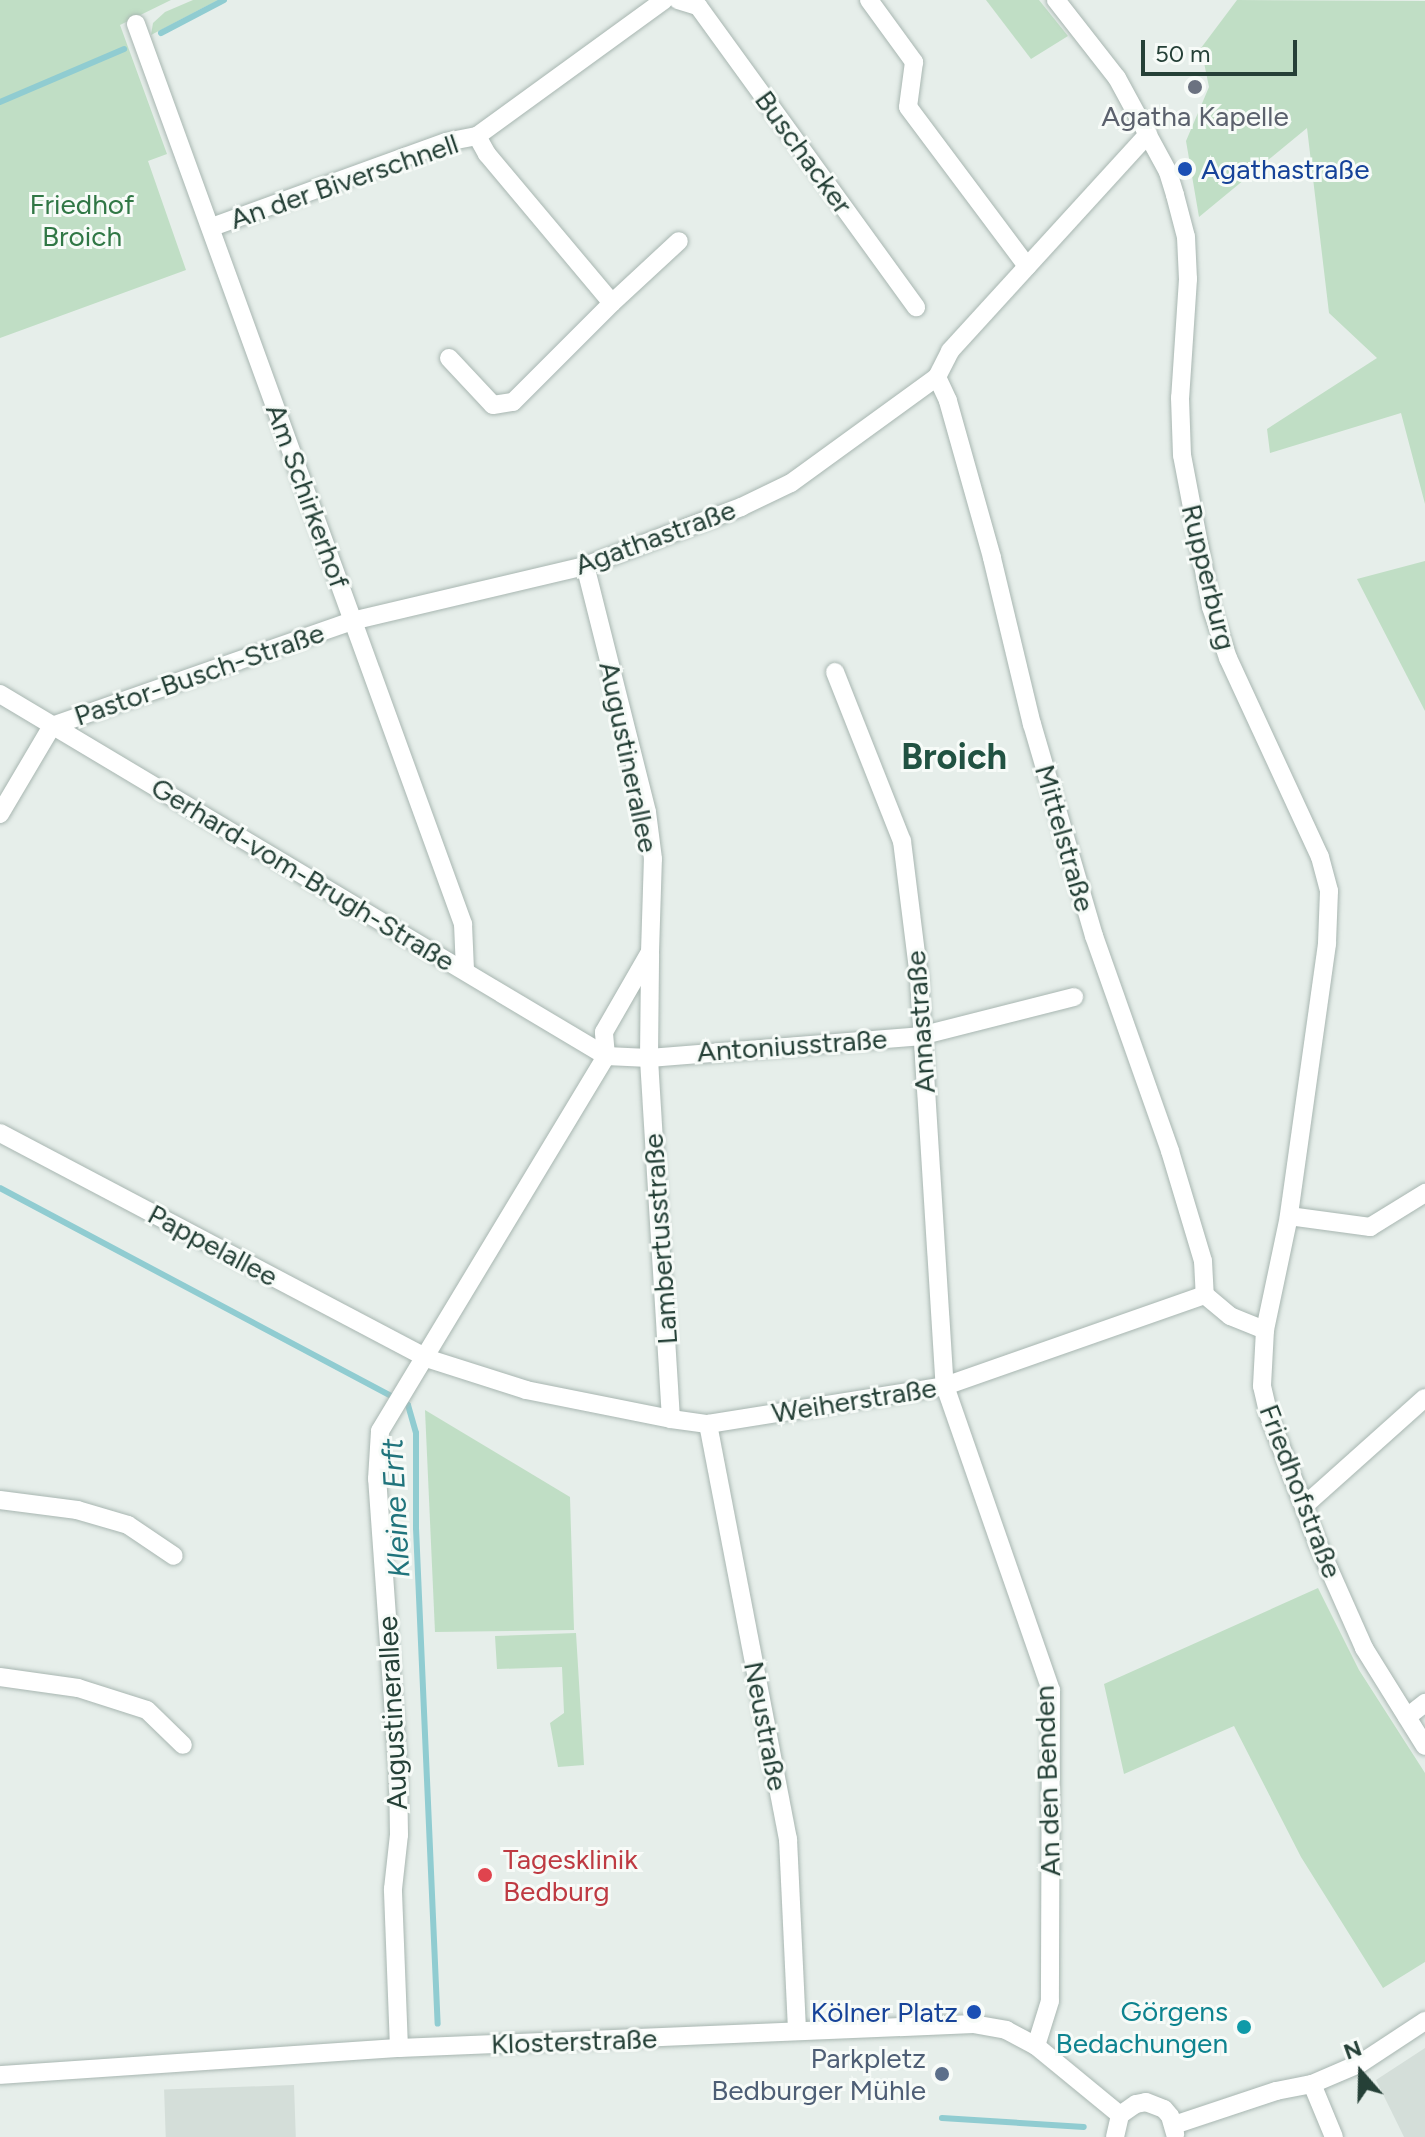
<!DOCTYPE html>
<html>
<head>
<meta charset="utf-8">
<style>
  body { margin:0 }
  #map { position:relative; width:1425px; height:2137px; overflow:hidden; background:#e6eeea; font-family:Figtree,sans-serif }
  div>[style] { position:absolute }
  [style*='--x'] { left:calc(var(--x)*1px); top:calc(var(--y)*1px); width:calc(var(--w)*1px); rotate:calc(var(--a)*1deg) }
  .built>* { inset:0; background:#d4ded9; transform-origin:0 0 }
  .green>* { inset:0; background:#c0dec5 }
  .stream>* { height:6px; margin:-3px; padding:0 3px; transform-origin:3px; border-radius:3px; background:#90ccd1 }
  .roads { filter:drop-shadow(0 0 2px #a8b6b1) drop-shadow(0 0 2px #a8b6b1) }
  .minor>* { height:18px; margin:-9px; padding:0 9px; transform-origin:9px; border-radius:9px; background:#fff }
  .dots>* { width:22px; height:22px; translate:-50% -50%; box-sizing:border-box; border:4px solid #f7fbf8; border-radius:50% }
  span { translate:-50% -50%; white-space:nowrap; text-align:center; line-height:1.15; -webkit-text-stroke:6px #f7fbf8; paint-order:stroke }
  .worship-label { font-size:28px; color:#5b616d }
  .street-label { font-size:28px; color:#254037 }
  .transit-label { font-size:28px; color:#164399 }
  .left { translate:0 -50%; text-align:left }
  .right { translate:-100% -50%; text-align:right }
  .park-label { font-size:28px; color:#307745 }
  .health-label { font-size:28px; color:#be3a42 }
  .culture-label { font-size:28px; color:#0d838f }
  .service-label { font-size:28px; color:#4e5e75 }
  .water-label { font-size:30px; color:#20747c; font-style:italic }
  .district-label { font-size:36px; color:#215242; font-weight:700 }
  .north { position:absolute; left:1321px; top:2033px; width:80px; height:80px; -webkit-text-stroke:6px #f7fbf8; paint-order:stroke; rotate:340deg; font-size:22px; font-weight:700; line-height:32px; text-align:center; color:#254037 }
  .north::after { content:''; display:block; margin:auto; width:28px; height:36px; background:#254037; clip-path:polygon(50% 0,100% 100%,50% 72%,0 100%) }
  .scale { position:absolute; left:1141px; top:40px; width:156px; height:36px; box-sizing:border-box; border:4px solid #254037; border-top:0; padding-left:10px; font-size:24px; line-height:28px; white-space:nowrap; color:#254037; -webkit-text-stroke:6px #f7fbf8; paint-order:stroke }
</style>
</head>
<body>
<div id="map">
  <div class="built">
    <i style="clip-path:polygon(1425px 2048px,1425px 2137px,1404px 2137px,1376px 2080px)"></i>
    <i style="left:294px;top:2085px;width:52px;height:130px;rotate:88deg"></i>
  </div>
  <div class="green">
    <i style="clip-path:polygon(0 0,171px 0,120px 25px,167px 154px,148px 161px,186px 270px,0 338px)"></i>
    <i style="clip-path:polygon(193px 0,218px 0,151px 35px,153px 23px,165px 12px)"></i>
    <i style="clip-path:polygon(986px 0,1039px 0,1068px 36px,1031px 59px)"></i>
    <i style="clip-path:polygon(1237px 0,1425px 1px,1425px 504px,1401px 413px,1270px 453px,1267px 429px,1377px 358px,1329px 313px,1307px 128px,1199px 217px,1186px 141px,1209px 87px,1201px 48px)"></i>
    <i style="clip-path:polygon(1425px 561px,1425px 711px,1357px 579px)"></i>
    <i style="clip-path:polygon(425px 1410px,570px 1497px,574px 1630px,435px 1632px)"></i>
    <i style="clip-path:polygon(1318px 1588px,1359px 1670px,1425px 1773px,1425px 1962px,1383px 1988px,1301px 1857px,1234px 1726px,1124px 1774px,1104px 1684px)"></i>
    <i style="clip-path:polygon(576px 1633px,584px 1765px,558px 1767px,550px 1723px,564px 1713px,562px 1667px,497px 1669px,495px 1636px)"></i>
  </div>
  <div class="stream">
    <i style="--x:161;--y:33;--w:71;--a:-27.6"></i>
    <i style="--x:0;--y:102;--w:135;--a:-23.1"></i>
    <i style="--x:0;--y:1188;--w:462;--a:28"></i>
    <i style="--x:408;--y:1405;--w:29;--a:74"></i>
    <i style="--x:416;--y:1433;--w:95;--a:90"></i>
    <i style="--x:416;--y:1528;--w:496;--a:87.5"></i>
    <i style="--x:942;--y:2118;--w:142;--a:3.6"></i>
  </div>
  <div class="roads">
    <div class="minor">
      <i style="--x:678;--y:0;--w:21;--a:17"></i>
      <i style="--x:869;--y:0;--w:77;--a:54"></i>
      <i style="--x:914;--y:62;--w:45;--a:97.6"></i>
      <i style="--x:908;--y:107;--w:199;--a:53.2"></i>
      <i style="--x:1056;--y:0;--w:99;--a:52"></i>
      <i style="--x:1117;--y:78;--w:107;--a:61.5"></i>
      <i style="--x:1168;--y:172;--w:24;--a:73"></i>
      <i style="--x:1175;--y:195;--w:43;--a:75.3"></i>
      <i style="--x:1186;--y:237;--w:42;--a:87.3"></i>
      <i style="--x:1188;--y:279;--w:119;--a:93.8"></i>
      <i style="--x:1180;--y:398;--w:57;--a:88"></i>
      <i style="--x:1182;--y:455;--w:155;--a:79.2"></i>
      <i style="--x:1211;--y:607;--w:54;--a:71.6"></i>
      <i style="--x:1228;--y:658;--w:219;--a:65.2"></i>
      <i style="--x:1320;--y:857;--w:35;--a:75"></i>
      <i style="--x:1329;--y:891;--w:53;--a:92.2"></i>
      <i style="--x:1327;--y:944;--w:275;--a:98"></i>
      <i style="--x:1289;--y:1216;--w:116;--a:101.9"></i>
      <i style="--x:1265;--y:1330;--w:56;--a:93.1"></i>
      <i style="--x:1262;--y:1386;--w:28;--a:77"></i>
      <i style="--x:1268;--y:1413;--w:140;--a:69.1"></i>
      <i style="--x:1318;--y:1544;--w:114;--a:66.1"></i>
      <i style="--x:1364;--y:1648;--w:115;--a:58.1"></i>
      <i style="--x:698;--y:6;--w:372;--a:54.1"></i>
      <i style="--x:136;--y:24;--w:958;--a:70.03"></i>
      <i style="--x:463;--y:924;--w:46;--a:87.5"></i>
      <i style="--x:477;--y:136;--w:21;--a:61"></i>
      <i style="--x:487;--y:154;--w:194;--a:50"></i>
      <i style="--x:612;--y:303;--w:91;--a:-42.8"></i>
      <i style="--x:212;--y:227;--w:249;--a:-20"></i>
      <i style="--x:446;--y:142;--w:32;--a:-11"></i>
      <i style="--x:477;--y:136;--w:231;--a:-36"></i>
      <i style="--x:449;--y:358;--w:64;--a:46.9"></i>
      <i style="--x:493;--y:405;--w:20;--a:-9"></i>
      <i style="--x:513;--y:402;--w:140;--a:-45"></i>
      <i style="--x:937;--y:377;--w:26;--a:65"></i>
      <i style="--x:948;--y:401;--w:163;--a:74.3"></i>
      <i style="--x:992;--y:558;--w:171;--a:76.5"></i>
      <i style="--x:1032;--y:724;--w:221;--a:73.7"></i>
      <i style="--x:1094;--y:936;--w:228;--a:70.5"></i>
      <i style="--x:1170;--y:1151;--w:115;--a:73.3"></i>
      <i style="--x:1203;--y:1261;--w:34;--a:87"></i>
      <i style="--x:835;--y:672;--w:182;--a:68.4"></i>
      <i style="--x:902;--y:841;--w:138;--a:82.9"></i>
      <i style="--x:919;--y:978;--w:409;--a:86.4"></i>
      <i style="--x:945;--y:1386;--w:322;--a:70.8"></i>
      <i style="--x:1051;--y:1690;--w:311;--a:90.2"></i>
      <i style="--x:1050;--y:2001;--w:47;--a:107.3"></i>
      <i style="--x:0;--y:694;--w:706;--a:30.85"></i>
      <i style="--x:606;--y:1056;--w:43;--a:2.7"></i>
      <i style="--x:649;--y:1058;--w:104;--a:-89.4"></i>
      <i style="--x:0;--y:814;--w:102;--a:-59.4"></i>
      <i style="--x:52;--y:726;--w:318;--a:-19.3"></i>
      <i style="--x:352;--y:621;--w:239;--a:-13.3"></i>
      <i style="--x:585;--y:566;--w:167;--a:-20.7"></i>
      <i style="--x:741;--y:507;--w:55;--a:-25.6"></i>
      <i style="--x:791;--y:483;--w:180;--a:-36"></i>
      <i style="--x:937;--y:377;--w:29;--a:-63"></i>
      <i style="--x:950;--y:351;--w:294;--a:-47.6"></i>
      <i style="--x:0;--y:1133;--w:482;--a:27.8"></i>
      <i style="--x:426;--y:1358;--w:105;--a:17.7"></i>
      <i style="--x:526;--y:1390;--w:148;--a:11.3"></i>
      <i style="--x:671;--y:1419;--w:37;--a:8"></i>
      <i style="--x:708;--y:1424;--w:240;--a:-9.1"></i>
      <i style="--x:945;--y:1386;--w:275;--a:-19.3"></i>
      <i style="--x:1205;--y:1295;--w:33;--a:40"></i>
      <i style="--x:1230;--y:1316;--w:38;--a:22"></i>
      <i style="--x:1289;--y:1216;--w:82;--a:7.7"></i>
      <i style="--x:1370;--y:1227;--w:65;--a:-31.7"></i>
      <i style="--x:671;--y:1419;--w:362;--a:-93.5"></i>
      <i style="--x:649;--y:1058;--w:272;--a:-4.6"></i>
      <i style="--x:920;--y:1036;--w:159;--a:-14.2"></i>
      <i style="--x:708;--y:1424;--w:423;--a:79.1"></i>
      <i style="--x:788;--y:1839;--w:192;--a:87.3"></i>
      <i style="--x:0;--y:1500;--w:78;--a:7.4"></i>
      <i style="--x:77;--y:1510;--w:53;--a:16.4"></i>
      <i style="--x:128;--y:1525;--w:55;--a:34"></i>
      <i style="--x:1304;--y:1506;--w:162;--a:-41.8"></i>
      <i style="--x:0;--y:1677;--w:79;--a:8"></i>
      <i style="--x:78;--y:1688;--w:72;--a:17.7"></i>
      <i style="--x:147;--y:1710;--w:50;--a:44.2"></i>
      <i style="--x:1407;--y:1717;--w:23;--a:-38"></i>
      <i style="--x:399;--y:2048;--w:159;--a:-92.2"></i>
      <i style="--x:393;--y:1889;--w:54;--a:-83.7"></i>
      <i style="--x:399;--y:1835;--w:65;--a:-90.9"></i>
      <i style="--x:398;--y:1770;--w:292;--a:-94.1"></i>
      <i style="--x:377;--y:1479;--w:48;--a:-86.4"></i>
      <i style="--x:380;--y:1431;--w:438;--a:-58.9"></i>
      <i style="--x:606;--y:1056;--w:24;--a:-95"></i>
      <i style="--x:604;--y:1032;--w:92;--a:-60.1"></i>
      <i style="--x:650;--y:952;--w:93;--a:-88.2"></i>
      <i style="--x:653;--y:859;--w:47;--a:-97.3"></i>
      <i style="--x:647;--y:812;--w:254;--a:-104.1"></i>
      <i style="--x:0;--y:2075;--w:400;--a:-3.9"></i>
      <i style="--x:399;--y:2048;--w:575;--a:-2.39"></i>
      <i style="--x:973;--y:2024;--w:34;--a:10"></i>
      <i style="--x:1006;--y:2030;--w:34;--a:28"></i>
      <i style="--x:1036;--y:2046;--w:109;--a:39.4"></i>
      <i style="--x:1312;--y:2084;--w:57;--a:67.5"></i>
      <i style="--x:1174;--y:2125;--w:108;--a:-18.4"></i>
      <i style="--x:1276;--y:2091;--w:37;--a:-11"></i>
      <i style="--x:1312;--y:2084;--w:53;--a:-23.2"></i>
      <i style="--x:1361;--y:2063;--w:77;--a:-33.3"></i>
      <i style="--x:1115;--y:2137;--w:23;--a:-77"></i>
      <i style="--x:1120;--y:2115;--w:19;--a:-35"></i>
      <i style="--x:1136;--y:2104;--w:10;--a:-11"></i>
      <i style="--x:1146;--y:2102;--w:19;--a:21"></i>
      <i style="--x:1164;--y:2109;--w:9;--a:49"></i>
      <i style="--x:1170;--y:2116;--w:19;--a:74"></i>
    </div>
  </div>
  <div class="dots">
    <i style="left:1195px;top:87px;background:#6b7280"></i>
    <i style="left:1185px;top:169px;background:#1a4fb4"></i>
    <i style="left:485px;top:1875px;background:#e0444e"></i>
    <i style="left:974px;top:2012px;background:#1a4fb4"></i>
    <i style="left:1244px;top:2027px;background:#0f9aa8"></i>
    <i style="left:942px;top:2074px;background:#5c6f8a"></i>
  </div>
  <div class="worship-label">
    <span style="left:1195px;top:116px">Agatha Kapelle</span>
  </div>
  <div class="street-label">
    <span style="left:804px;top:152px;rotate:54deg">Buschacker</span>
    <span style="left:344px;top:181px;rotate:-19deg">An der Biverschnell</span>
    <span style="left:308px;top:496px;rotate:70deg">Am Schirkerhof</span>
    <span style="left:655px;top:537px;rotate:-20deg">Agathastraße</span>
    <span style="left:1209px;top:577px;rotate:76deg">Rupperburg</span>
    <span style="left:199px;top:674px;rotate:-19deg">Pastor-Busch-Straße</span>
    <span style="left:629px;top:757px;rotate:78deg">Augustinerallee</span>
    <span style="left:1065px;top:838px;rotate:74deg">Mittelstraße</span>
    <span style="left:303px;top:874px;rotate:31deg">Gerhard-vom-Brugh-Straße</span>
    <span style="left:920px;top:1022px;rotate:-94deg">Annastraße</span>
    <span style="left:792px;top:1045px;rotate:-4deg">Antoniusstraße</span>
    <span style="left:660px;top:1239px;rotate:-94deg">Lambertusstraße</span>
    <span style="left:213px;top:1245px;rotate:28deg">Pappelallee</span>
    <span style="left:854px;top:1400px;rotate:-9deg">Weiherstraße</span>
    <span style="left:1301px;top:1491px;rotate:69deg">Friedhofstraße</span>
    <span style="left:392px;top:1713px;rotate:-93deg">Augustinerallee</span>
    <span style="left:766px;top:1726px;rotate:79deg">Neustraße</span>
    <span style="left:1047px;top:1781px;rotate:-92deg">An den Benden</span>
    <span style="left:574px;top:2041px;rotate:-2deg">Klosterstraße</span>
  </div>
  <div class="transit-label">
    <span class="left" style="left:1201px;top:169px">Agathastraße</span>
    <span class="right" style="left:958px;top:2012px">Kölner Platz</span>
  </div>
  <div class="park-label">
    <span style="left:82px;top:220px">Friedhof<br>Broich</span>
  </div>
  <div class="health-label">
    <span class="left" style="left:503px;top:1875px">Tagesklinik<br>Bedburg</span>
  </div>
  <div class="culture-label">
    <span class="right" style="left:1228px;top:2027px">Görgens<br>Bedachungen</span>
  </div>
  <div class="service-label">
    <span class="right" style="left:926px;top:2074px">Parkpletz<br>Bedburger Mühle</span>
  </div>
  <div class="water-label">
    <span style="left:396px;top:1508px;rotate:-93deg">Kleine Erft</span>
  </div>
  <div class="district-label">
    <span style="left:954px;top:757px">Broich</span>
  </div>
  <div class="north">N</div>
  <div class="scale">50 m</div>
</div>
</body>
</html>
